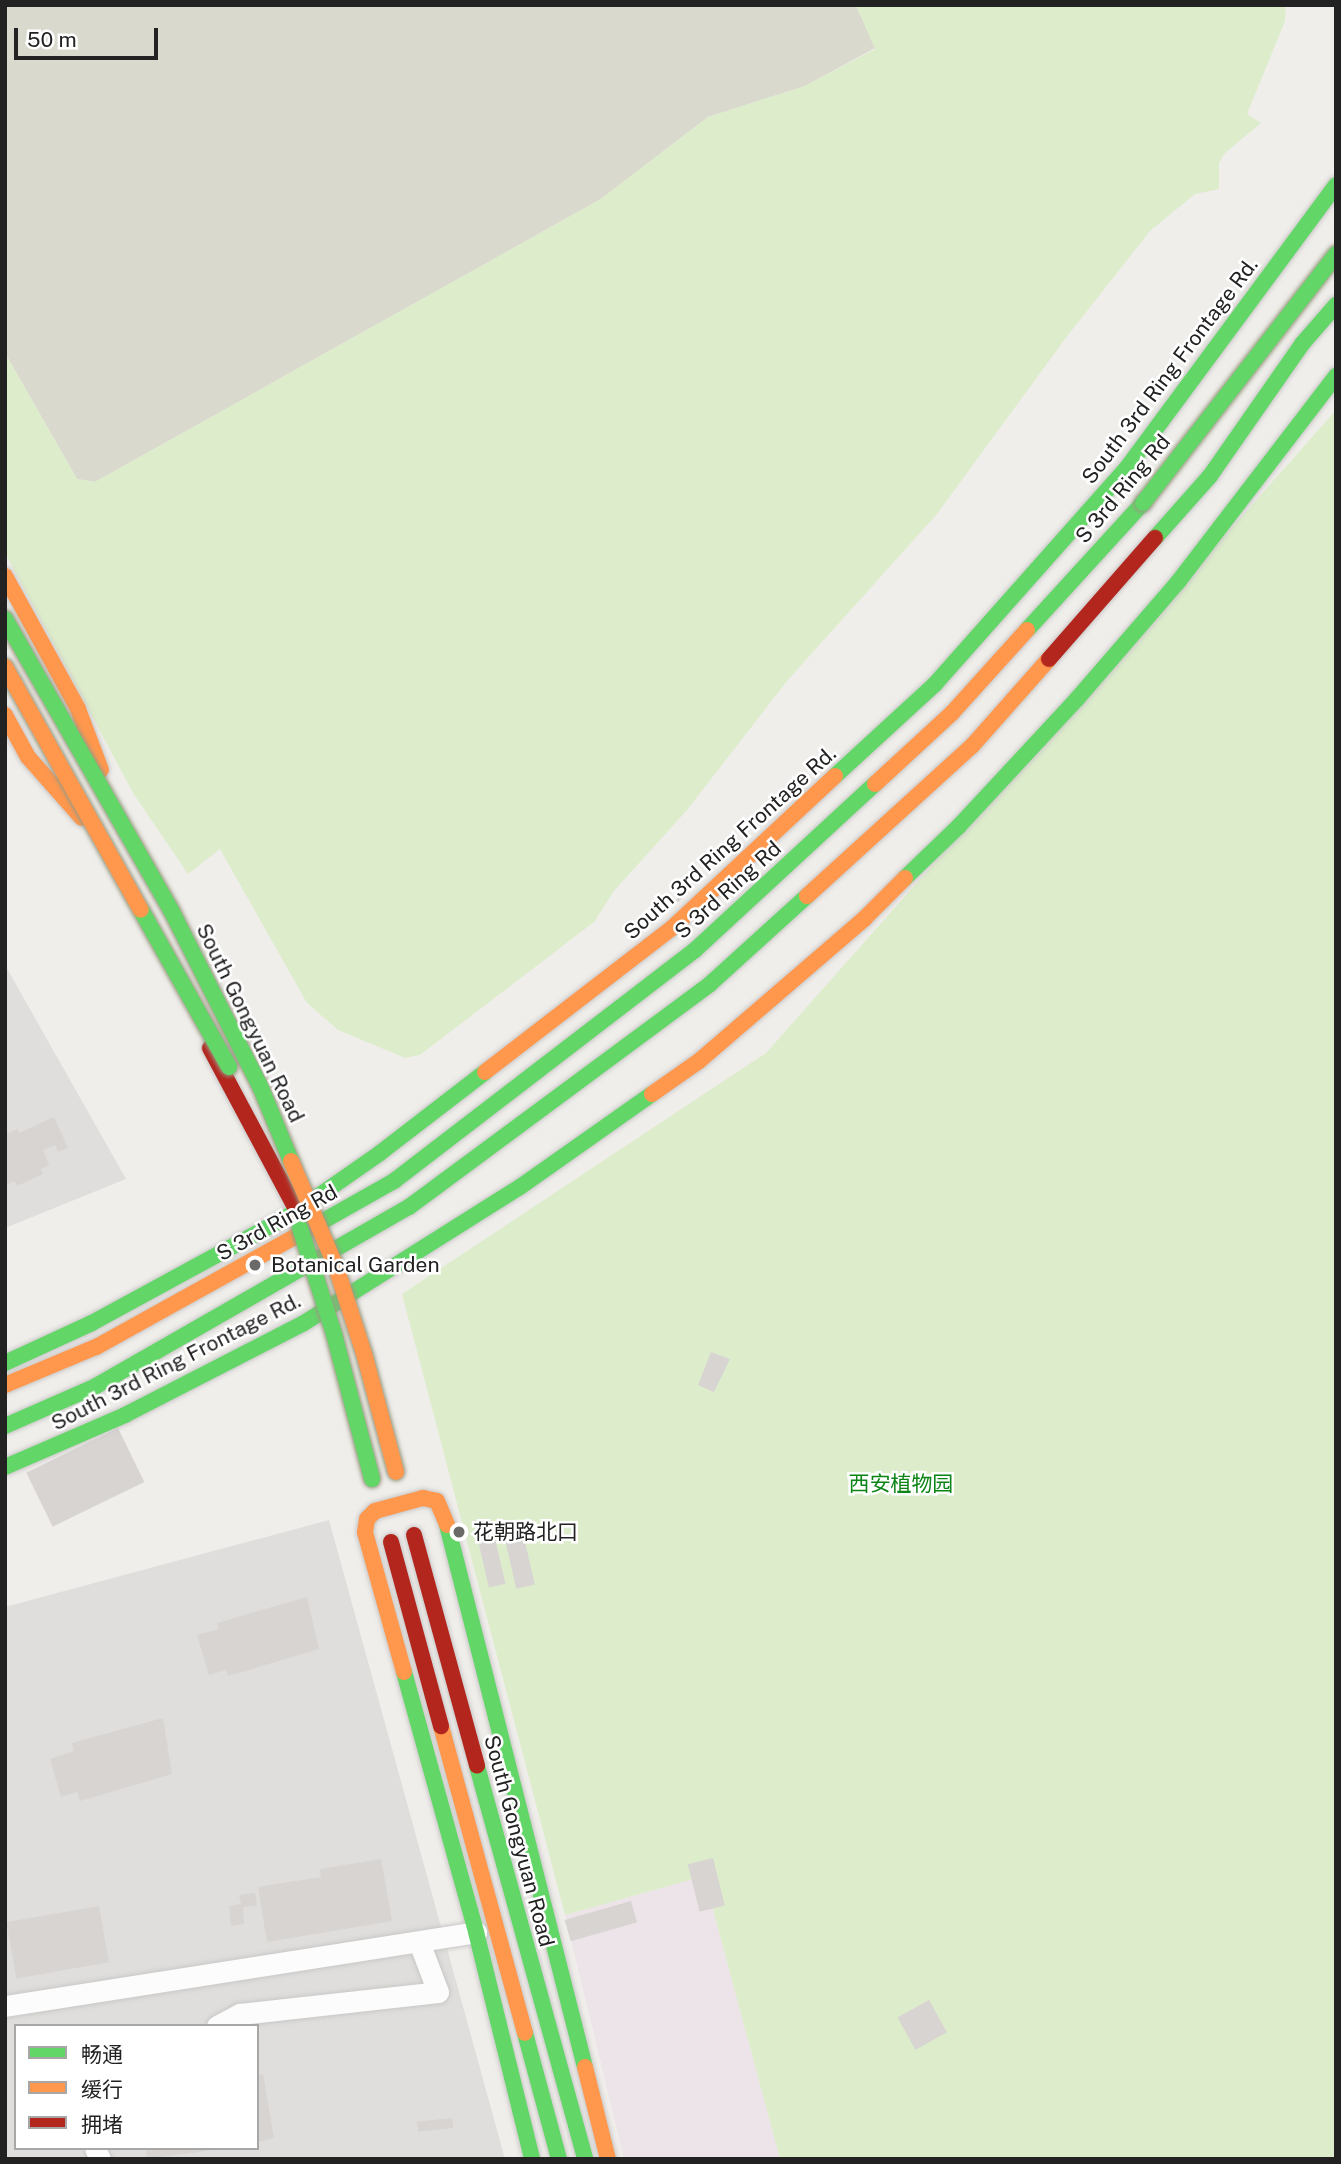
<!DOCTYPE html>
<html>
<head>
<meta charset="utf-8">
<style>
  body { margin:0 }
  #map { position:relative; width:1341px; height:2164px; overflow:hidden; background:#f0eeeb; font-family:"Public Sans","Noto Sans SC",sans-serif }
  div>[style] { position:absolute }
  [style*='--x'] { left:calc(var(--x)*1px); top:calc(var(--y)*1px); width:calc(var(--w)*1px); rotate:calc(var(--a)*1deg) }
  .residential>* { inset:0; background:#dfdedc }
  .industrial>* { inset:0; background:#ede4e9 }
  .construction>* { inset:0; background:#d9d9cd }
  .grass>* { inset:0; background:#ddeccb }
  .building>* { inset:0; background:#d7d4d2; transform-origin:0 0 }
  .roads { filter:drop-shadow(0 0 2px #c9c8c7) drop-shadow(0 0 2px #c9c8c7) }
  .street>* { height:21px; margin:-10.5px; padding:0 10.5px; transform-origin:10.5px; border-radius:10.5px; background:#fdfcfc }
  .fast>* { height:16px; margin:-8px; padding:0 8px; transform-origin:8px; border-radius:8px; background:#63d668 }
  .slow>* { height:16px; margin:-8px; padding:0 8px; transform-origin:8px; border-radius:8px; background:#ff974d }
  .jam>* { height:16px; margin:-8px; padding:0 8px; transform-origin:8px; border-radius:8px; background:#b3261e }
  .bridges { filter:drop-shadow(0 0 2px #999a82) drop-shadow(0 0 2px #999a82) }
  .fast-bridge>* { height:16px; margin:-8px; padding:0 8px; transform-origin:8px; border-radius:8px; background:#63d668 }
  .slow-bridge>* { height:16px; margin:-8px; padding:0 8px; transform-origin:8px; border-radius:8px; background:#ff974d }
  .dots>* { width:19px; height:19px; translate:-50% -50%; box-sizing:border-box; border:4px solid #fff; border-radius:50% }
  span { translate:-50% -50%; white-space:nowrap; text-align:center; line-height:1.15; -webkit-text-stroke:5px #fff; paint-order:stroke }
  .street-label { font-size:21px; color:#222 }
  .poi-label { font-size:21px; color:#222 }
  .left { translate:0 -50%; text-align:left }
  .park-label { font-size:21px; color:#0c8416 }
  .frame { position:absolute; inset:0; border:7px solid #222; pointer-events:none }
  .legend { position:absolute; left:14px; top:2024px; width:245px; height:126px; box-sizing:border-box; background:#fff; border:2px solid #a7a7a7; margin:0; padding:9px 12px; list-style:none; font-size:21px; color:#222 }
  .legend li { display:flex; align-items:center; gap:14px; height:35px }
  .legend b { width:35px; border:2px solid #a7a7a7 }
  .scale { position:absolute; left:14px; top:28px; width:144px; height:32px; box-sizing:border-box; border:4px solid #222; border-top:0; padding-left:9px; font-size:21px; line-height:24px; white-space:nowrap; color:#222; -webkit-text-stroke:5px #fff; paint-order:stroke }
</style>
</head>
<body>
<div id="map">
  <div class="residential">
    <i style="clip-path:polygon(5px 965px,126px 1179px,5px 1228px)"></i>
    <i style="clip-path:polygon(evenodd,329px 1520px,505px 2159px,5px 2159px,5px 1607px,329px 1520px,16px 2026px,257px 2026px,257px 2148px,16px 2148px,16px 2026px)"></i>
  </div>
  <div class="industrial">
    <i style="clip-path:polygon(704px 1876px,780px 2159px,624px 2159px,565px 1915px)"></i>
  </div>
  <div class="construction">
    <i style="clip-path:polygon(5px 5px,856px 5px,875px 48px,805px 86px,708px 117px,601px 199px,95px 482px,77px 479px,5px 353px)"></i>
  </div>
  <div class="grass">
    <i style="clip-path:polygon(856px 5px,1286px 5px,1285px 21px,1247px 114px,1261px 123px,1225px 153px,1219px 163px,1219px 189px,1195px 194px,1150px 231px,1065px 339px,937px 514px,787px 681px,687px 810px,614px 891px,594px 922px,420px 1055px,405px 1058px,338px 1030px,307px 1003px,220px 849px,188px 874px,133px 793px,5px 553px,5px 353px,77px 479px,95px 482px,601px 199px,708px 117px,805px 86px,875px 49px)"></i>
    <i style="clip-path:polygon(1336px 410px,1336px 2159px,780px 2159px,704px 1876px,565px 1915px,402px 1294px,766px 1053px)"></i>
  </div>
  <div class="building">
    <i style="left:680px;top:896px;width:3px;height:15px;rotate:45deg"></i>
    <i style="clip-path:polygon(661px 910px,663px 913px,646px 929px,643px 926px)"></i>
    <i style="clip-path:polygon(54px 1117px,68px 1148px,58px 1152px,55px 1145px,43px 1150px,49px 1165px,41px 1169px,43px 1174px,17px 1186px,15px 1181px,6px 1185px,5px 1135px,17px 1129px,19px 1133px)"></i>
    <i style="clip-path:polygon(711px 1352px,730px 1359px,714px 1392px,698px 1385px)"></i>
    <i style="left:118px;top:1428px;width:60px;height:102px;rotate:64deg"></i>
    <i style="left:522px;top:1529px;width:57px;height:19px;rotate:77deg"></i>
    <i style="left:494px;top:1534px;width:51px;height:17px;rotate:77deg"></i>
    <i style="clip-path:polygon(307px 1597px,319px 1649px,228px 1676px,226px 1670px,209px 1675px,197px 1635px,219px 1629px,217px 1623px)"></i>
    <i style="clip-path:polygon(163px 1718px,172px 1774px,80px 1801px,77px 1792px,61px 1797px,50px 1759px,74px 1751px,72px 1743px)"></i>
    <i style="left:713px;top:1858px;width:49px;height:26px;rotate:76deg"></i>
    <i style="clip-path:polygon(381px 1859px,392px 1921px,267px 1942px,258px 1887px,321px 1877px,320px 1869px)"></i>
    <i style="clip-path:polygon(255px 1893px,257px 1906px,243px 1907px,244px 1924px,231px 1926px,229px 1906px,241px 1904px,239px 1895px)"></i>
    <i style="left:631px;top:1901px;width:22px;height:69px;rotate:74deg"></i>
    <i style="left:99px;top:1906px;width:57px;height:94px;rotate:80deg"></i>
    <i style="left:929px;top:2000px;width:37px;height:36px;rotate:61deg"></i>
    <i style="clip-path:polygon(263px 2074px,274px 2138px,257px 2142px,257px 2075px)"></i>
    <i style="left:452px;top:2118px;width:10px;height:35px;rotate:84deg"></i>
    <i style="clip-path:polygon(146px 2148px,212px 2148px,213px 2150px,147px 2159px)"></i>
  </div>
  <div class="roads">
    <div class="street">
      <i style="--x:5;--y:2006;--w:477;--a:-8.9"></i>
      <i style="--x:217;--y:2026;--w:26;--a:-28"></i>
      <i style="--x:240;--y:2014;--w:199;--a:-6.3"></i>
      <i style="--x:438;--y:1992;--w:53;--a:-110.8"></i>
      <i style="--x:95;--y:2148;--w:12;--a:66"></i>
    </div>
    <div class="fast">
      <i style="--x:1155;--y:538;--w:83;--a:-48.4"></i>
      <i style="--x:1210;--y:476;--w:161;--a:-55.1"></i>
      <i style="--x:1302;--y:344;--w:52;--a:-48.9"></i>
      <i style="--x:1027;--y:630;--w:172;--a:-47.6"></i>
      <i style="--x:835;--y:776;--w:136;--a:-42.6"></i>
      <i style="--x:935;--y:684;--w:288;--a:-48.4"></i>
      <i style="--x:1126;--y:469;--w:353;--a:-53.5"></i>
      <i style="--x:905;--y:878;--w:75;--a:-43.9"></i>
      <i style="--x:959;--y:826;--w:173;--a:-47.1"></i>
      <i style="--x:1077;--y:699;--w:155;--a:-49.2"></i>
      <i style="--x:1178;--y:582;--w:260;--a:-52.5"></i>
      <i style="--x:316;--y:1225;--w:90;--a:-29.4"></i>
      <i style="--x:394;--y:1181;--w:379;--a:-37.5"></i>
      <i style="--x:695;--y:950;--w:245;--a:-42.7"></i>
      <i style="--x:5;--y:1363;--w:96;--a:-24.7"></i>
      <i style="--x:92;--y:1323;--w:234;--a:-28.6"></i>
      <i style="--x:297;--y:1211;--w:101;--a:-34.9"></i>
      <i style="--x:380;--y:1153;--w:133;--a:-37.6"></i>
      <i style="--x:5;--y:1426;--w:99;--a:-23.7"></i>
      <i style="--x:96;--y:1386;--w:361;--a:-29.8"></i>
      <i style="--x:409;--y:1207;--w:375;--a:-36.5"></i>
      <i style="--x:710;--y:984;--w:131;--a:-42.2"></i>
      <i style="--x:5;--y:1467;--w:131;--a:-23.4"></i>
      <i style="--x:125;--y:1415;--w:201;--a:-27.2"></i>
      <i style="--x:304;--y:1323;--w:255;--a:-32.2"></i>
      <i style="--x:520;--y:1187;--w:161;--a:-35.2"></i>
      <i style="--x:447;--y:1525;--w:559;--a:75.72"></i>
      <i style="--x:404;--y:1672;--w:270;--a:74.5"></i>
      <i style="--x:476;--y:1932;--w:234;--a:76.1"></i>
      <i style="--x:477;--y:1766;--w:408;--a:74.6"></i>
      <i style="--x:525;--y:2033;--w:131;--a:74.9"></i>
    </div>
    <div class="slow">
      <i style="--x:5;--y:576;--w:152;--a:61.2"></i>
      <i style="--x:78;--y:709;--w:65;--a:69.3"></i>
      <i style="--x:5;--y:715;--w:48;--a:61.3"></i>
      <i style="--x:28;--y:757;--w:81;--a:48.5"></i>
      <i style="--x:875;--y:784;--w:105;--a:-42.7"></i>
      <i style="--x:952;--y:713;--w:112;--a:-47.9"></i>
      <i style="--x:807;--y:896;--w:223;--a:-42.3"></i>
      <i style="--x:972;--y:746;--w:116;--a:-48.5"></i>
      <i style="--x:485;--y:1072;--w:236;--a:-37.6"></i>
      <i style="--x:672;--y:928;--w:223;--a:-43"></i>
      <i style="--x:652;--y:1094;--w:57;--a:-35.1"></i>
      <i style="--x:699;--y:1061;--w:218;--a:-40.7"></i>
      <i style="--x:864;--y:919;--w:58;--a:-45"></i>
      <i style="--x:5;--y:1385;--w:99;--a:-22.7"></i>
      <i style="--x:96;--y:1347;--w:252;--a:-29"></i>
      <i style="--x:404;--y:1672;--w:145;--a:-105.6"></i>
      <i style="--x:365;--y:1532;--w:13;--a:-81"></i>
      <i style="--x:367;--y:1519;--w:11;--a:-45"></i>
      <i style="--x:375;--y:1511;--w:50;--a:-15.2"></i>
      <i style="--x:423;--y:1498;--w:14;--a:12"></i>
      <i style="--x:437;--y:1501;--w:26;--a:67"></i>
      <i style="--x:441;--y:1726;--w:318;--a:74.7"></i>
      <i style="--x:585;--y:2067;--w:95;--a:76"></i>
    </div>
    <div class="jam">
      <i style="--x:1049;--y:659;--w:161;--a:-48.8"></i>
      <i style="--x:210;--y:1048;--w:185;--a:61.9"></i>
      <i style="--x:414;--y:1535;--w:239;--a:74.7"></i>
      <i style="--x:391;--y:1542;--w:191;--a:74.8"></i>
    </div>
  </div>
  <div class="bridges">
    <div class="fast-bridge">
      <i style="--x:1143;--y:503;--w:315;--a:-52.2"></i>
      <i style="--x:5;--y:619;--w:335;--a:60.3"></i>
      <i style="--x:171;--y:910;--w:197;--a:63.2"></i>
      <i style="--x:260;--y:1086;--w:81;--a:67.5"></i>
      <i style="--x:141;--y:910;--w:180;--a:60.7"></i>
      <i style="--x:300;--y:1228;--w:111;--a:72.2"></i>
      <i style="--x:334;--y:1334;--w:150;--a:75.3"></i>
    </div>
    <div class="slow-bridge">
      <i style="--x:5;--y:667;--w:278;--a:60.8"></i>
      <i style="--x:291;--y:1161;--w:115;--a:67"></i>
      <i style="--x:336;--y:1267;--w:95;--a:72.1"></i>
      <i style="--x:365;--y:1357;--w:119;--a:74.9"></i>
    </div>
  </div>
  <div class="dots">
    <i style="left:255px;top:1265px;background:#6a6968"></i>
    <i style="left:459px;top:1532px;background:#6a6968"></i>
  </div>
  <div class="street-label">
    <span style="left:1170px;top:371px;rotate:-53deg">South 3rd Ring Frontage Rd.</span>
    <span style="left:1123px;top:489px;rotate:-50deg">S 3rd Ring Rd</span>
    <span style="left:730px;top:843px;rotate:-42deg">South 3rd Ring Frontage Rd.</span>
    <span style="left:728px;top:890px;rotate:-42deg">S 3rd Ring Rd</span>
    <span style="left:250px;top:1023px;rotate:64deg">South Gongyuan Road</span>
    <span style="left:277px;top:1223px;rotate:-29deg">S 3rd Ring Rd</span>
    <span style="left:176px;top:1362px;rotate:-27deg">South 3rd Ring Frontage Rd.</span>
    <span style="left:519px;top:1841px;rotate:75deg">South Gongyuan Road</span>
  </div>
  <div class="poi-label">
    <span class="left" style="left:271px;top:1265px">Botanical Garden</span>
    <span class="left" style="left:473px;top:1532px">花朝路北口</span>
  </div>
  <div class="park-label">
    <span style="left:901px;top:1484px">西安植物园</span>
  </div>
  <div class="frame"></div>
  <ul class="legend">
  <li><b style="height:9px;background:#63d668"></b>畅通</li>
  <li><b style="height:9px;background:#ff974d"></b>缓行</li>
  <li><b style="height:9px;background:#b3261e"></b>拥堵</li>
  </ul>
  <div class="scale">50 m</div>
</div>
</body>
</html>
